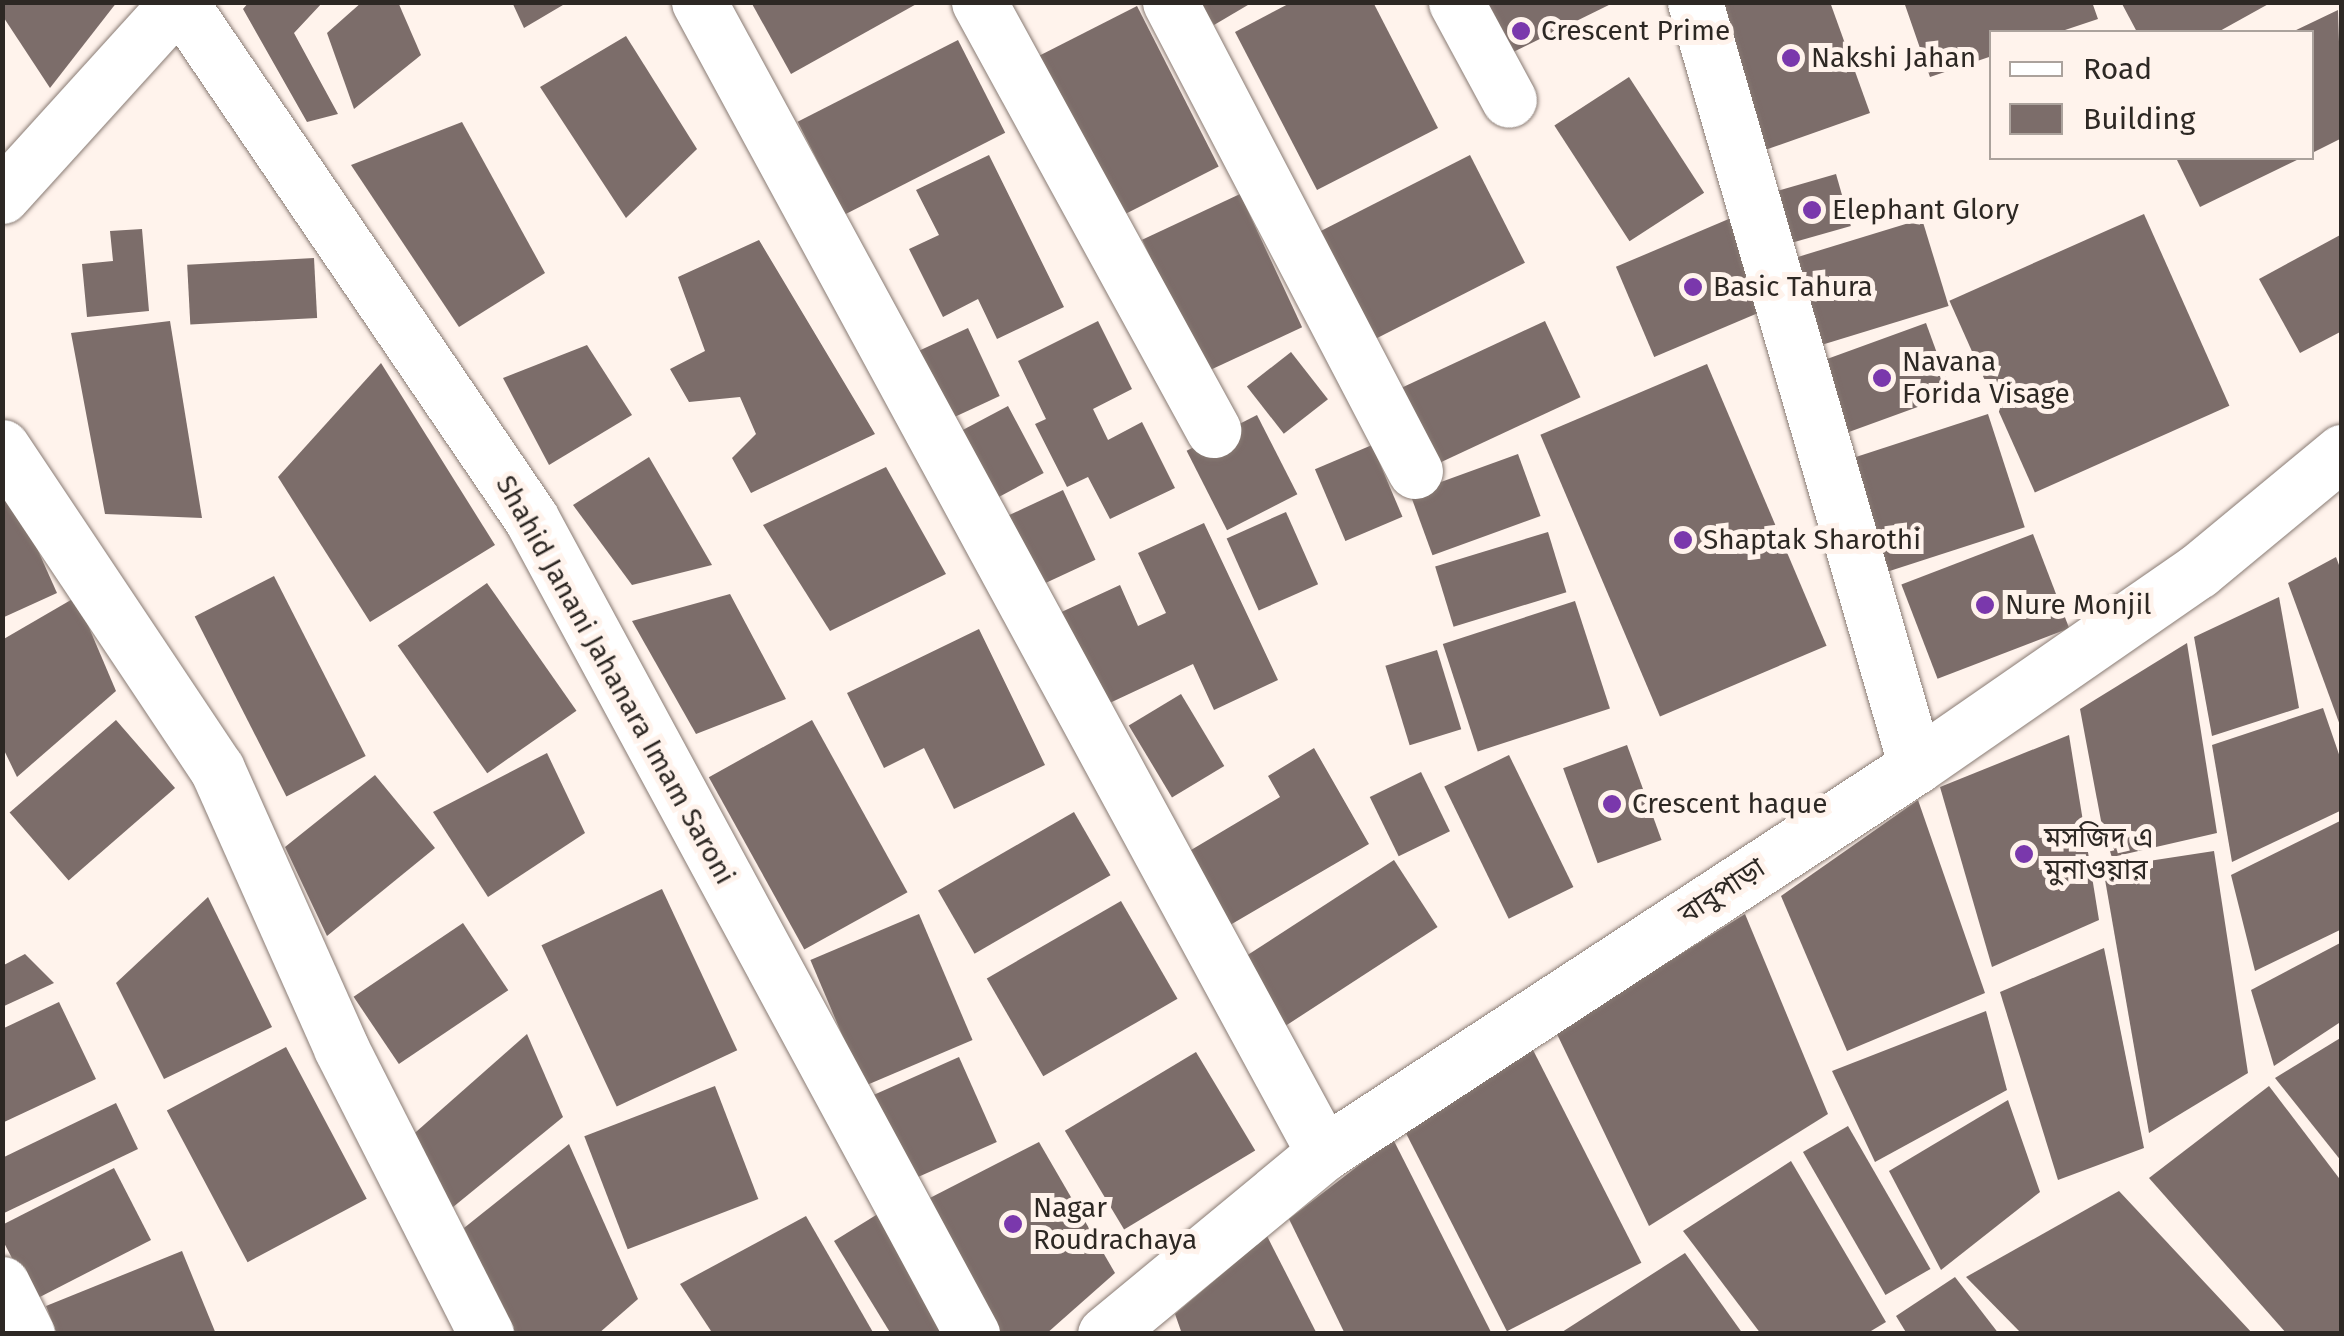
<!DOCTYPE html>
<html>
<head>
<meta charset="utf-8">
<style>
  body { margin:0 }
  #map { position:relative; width:2344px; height:1336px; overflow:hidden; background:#fff3ec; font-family:"Fira Sans","Noto Sans Bengali",sans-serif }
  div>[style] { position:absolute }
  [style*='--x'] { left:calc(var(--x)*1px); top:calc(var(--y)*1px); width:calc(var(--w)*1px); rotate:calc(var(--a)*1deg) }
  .building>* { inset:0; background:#7c6d6a; transform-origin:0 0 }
  .roads { filter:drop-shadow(0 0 2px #897b74) drop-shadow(0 0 2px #897b74) }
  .street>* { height:55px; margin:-27.5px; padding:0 27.5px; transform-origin:27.5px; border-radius:27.5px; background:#fff }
  .secondary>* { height:55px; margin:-27.5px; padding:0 27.5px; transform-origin:27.5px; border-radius:27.5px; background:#fff }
  .dots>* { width:28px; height:28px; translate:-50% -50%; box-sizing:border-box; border:5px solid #fff3ec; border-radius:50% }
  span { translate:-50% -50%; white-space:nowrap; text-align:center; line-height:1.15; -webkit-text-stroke:10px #fff3ec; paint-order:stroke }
  .poi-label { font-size:28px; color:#2d2824 }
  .left { translate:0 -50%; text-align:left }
  .street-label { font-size:28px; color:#2d2824 }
  .frame { position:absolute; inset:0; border:5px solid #2d2824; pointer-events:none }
  .legend { position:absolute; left:1989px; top:30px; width:325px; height:130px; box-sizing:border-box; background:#fff3ec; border:2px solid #aba29c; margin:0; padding:12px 18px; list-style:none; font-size:30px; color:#2d2824 }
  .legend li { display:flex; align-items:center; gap:20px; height:50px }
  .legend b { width:50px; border:2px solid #aba29c }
</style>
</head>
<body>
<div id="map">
  <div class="building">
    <i style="clip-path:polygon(2px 2px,117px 2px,50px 88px,2px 15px)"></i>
    <i style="clip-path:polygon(249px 2px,323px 2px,294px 33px,338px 114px,307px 122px,243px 9px)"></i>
    <i style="clip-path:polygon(362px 2px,398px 2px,421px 55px,354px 109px,327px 33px)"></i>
    <i style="clip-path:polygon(512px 2px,568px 2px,524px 28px)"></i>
    <i style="clip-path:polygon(751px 2px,920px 2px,791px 74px)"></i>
    <i style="clip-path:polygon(1200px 2px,1253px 2px,1214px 25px)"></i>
    <i style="clip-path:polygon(1292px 2px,1373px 2px,1438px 128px,1317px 190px,1235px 32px)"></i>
    <i style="clip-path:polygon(1471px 2px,1615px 2px,1499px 59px)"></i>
    <i style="clip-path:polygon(1711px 2px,1830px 2px,1870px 113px,1765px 150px)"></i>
    <i style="clip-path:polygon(1904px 2px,2092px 2px,2098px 19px,2059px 32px,1992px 32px,1992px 56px,1930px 77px)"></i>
    <i style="clip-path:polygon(2121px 2px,2272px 2px,2218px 32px,2137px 32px)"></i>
    <i style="left:1137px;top:6px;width:180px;height:112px;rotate:63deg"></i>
    <i style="clip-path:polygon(2338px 10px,2342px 138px,2312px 153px,2312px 32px,2292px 32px)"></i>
    <i style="clip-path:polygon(626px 36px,697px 149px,626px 218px,540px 87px)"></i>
    <i style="left:958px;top:40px;width:104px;height:180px;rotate:63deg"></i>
    <i style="left:1629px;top:77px;width:138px;height:89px;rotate:57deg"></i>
    <i style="clip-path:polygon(462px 122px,545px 273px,459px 327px,351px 165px)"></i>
    <i style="clip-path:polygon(989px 155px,1064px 307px,997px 339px,978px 299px,943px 317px,909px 249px,939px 235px,916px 190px)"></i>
    <i style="left:1470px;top:155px;width:121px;height:174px;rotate:63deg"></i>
    <i style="clip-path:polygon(2176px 158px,2301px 158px,2200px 207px)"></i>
    <i style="left:1836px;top:174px;width:54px;height:66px;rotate:74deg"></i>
    <i style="left:1240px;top:194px;width:147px;height:108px;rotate:65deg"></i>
    <i style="left:2144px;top:214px;width:210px;height:213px;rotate:66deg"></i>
    <i style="left:1731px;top:218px;width:98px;height:125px;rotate:67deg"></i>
    <i style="left:1922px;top:219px;width:91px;height:139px;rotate:73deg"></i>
    <i style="clip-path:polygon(142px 229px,149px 311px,87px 317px,82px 264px,113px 261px,110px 231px)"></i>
    <i style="clip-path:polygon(2342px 234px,2342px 331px,2300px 353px,2259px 279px)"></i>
    <i style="clip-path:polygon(759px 240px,875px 434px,751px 493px,732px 458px,756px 434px,740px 397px,689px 402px,670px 369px,705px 351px,678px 277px)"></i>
    <i style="left:314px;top:258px;width:60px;height:127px;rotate:87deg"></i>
    <i style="clip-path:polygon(170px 321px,202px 518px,105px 514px,71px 333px)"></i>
    <i style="clip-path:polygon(1098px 321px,1132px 389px,1093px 409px,1108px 440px,1142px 422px,1175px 488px,1110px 519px,1088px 477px,1067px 487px,1035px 424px,1046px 419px,1018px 361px)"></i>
    <i style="left:1545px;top:321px;width:84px;height:160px;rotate:65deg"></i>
    <i style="left:1926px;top:323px;width:76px;height:120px;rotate:70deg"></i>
    <i style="left:968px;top:328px;width:75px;height:54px;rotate:65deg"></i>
    <i style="clip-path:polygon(587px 345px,632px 415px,549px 465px,503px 378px)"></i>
    <i style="left:1291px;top:352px;width:60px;height:56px;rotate:52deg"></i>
    <i style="clip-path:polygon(381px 363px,495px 545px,370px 622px,278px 477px)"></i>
    <i style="left:1707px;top:364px;width:306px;height:181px;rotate:67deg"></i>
    <i style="left:1008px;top:406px;width:76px;height:55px;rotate:62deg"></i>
    <i style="left:1988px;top:414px;width:119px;height:147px;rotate:72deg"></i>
    <i style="left:1257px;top:415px;width:89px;height:79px;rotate:63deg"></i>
    <i style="left:1372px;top:445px;width:78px;height:62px;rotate:67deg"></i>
    <i style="left:1518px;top:454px;width:66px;height:115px;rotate:70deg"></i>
    <i style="clip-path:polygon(649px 457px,712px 565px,632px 585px,573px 505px)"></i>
    <i style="clip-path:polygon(886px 467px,946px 574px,830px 631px,763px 525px)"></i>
    <i style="clip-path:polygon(11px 490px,57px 593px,2px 618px,2px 494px)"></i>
    <i style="left:1063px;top:490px;width:77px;height:64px;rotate:65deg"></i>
    <i style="left:1286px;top:512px;width:79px;height:65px;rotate:66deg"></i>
    <i style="clip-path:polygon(1204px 523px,1278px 680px,1214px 710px,1193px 664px,1099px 708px,1055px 615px,1120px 585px,1138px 626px,1166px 613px,1138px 553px)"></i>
    <i style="left:1548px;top:532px;width:63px;height:118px;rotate:73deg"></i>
    <i style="left:2033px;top:534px;width:101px;height:141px;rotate:69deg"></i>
    <i style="clip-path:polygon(2336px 557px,2342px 573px,2341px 728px,2288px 583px)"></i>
    <i style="left:274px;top:576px;width:202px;height:89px;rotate:63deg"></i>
    <i style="left:487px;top:583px;width:156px;height:109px;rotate:55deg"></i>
    <i style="clip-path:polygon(730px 594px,786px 699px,696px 734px,632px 621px)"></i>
    <i style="clip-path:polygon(76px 597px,116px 691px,17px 777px,2px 746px,2px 640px)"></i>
    <i style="clip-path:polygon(2279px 597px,2299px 708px,2212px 736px,2194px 637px)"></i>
    <i style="left:1575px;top:601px;width:113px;height:139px;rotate:72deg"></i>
    <i style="clip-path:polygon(979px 629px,1045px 765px,954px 809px,924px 748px,884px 768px,847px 693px)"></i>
    <i style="clip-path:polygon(2187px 643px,2217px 833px,2108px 858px,2080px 709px)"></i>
    <i style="left:1437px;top:650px;width:83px;height:54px;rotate:73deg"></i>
    <i style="left:1181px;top:694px;width:84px;height:61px;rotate:59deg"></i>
    <i style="clip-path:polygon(2323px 708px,2342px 763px,2342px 810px,2232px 862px,2212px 745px)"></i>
    <i style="left:116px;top:720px;width:90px;height:141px;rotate:49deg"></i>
    <i style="left:812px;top:720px;width:197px;height:118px;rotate:61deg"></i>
    <i style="clip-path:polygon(2069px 735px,2099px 920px,1992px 967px,1940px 787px)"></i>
    <i style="left:1627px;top:745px;width:101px;height:68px;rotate:70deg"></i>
    <i style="clip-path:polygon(1314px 748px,1369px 844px,1225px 928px,1181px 856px,1280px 797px,1268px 776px)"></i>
    <i style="clip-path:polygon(547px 753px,585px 833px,488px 897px,433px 812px)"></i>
    <i style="left:1509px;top:755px;width:147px;height:72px;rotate:64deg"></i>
    <i style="left:1421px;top:772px;width:66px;height:57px;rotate:64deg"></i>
    <i style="clip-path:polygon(375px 775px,435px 848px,327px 936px,285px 847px)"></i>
    <i style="clip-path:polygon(1918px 800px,1985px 993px,1847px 1051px,1781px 896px)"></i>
    <i style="left:1074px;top:812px;width:73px;height:157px;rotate:60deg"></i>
    <i style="clip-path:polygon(2342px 820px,2342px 929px,2255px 971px,2231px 875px)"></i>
    <i style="clip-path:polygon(2214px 851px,2248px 1073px,2149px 1133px,2103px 868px)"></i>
    <i style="left:1394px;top:860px;width:80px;height:193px;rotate:57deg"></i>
    <i style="left:662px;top:889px;width:178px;height:133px;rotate:65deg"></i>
    <i style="clip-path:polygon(208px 897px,272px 1027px,164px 1079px,116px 983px)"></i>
    <i style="left:1121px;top:901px;width:113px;height:155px;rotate:60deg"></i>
    <i style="left:919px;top:914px;width:137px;height:118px;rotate:67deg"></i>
    <i style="clip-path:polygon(1745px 914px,1828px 1114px,1649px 1226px,1556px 1032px)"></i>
    <i style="left:463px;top:923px;width:81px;height:132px;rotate:56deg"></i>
    <i style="clip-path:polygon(2342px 942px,2342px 1021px,2274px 1066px,2251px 990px)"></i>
    <i style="clip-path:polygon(2104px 948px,2144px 1148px,2058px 1180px,2000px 992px)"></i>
    <i style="clip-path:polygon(25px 954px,54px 983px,2px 1007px,2px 966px)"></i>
    <i style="clip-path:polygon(59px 1002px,96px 1079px,2px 1123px,2px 1029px)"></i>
    <i style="clip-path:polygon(1986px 1011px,2007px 1090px,1875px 1162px,1832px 1071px)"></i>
    <i style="clip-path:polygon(527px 1034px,563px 1117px,447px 1212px,408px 1139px)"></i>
    <i style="clip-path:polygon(2342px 1037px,2342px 1162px,2275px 1078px)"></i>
    <i style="left:286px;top:1047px;width:172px;height:135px;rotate:62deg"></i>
    <i style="left:1532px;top:1048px;width:241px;height:151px;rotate:63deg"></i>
    <i style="left:1196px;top:1052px;width:115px;height:153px;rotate:59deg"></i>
    <i style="left:959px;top:1057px;width:93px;height:101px;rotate:66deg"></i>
    <i style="left:715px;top:1086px;width:121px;height:140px;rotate:69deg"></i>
    <i style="clip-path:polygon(2269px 1086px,2342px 1182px,2342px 1334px,2287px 1334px,2149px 1178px)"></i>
    <i style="clip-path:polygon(2008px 1100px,2040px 1192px,1941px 1270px,1889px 1171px)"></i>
    <i style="clip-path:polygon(116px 1103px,138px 1149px,2px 1214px,2px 1158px)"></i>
    <i style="left:1848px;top:1126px;width:165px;height:52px;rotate:60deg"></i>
    <i style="clip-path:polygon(1393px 1139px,1492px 1334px,1345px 1334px,1289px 1219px)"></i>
    <i style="clip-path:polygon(1039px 1142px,1115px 1273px,1046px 1334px,999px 1334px,924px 1201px)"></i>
    <i style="clip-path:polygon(569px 1144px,638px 1299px,598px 1334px,511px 1334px,464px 1228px)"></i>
    <i style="clip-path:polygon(1791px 1161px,1886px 1322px,1866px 1334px,1761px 1334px,1683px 1231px)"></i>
    <i style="clip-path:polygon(114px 1168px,151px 1240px,34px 1300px,2px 1239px,2px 1225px)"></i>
    <i style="clip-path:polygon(2119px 1191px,2253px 1334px,2022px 1334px,1966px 1277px)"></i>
    <i style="clip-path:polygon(881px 1212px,957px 1334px,891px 1334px,834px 1241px)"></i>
    <i style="clip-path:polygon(806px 1216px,874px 1334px,713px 1334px,680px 1284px)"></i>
    <i style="clip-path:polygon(1267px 1236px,1317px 1334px,1182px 1334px,1175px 1314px)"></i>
    <i style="clip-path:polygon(182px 1251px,216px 1334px,57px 1334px,46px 1306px)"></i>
    <i style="clip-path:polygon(1685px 1253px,1743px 1334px,1559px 1334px)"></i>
    <i style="clip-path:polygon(1955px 1277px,1999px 1334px,1907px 1334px,1896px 1316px)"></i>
  </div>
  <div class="roads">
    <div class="street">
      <i style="--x:180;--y:2;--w:624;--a:55.78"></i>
      <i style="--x:531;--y:518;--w:928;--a:61.61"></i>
      <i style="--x:699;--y:2;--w:1310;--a:61.5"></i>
      <i style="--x:979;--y:2;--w:488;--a:61.3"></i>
      <i style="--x:1170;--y:2;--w:529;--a:62.42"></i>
      <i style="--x:1456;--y:2;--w:111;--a:61.6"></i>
      <i style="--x:1695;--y:2;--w:795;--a:73.87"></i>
      <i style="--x:2;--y:447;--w:387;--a:56.3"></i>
      <i style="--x:217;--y:769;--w:305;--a:66"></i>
      <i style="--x:341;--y:1048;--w:321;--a:63.1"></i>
      <i style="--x:2;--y:1284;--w:56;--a:63.4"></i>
      <i style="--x:1105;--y:1334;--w:284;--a:-39.6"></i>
      <i style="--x:1324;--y:1153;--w:707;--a:-33.17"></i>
      <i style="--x:1916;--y:766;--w:343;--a:-34.7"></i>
      <i style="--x:2198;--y:571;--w:187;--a:-39.6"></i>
    </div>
    <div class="secondary">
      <i style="--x:2;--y:196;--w:262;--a:-47.8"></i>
    </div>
  </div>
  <div class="dots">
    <i style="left:1521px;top:31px;background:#7a38ac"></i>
    <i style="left:1791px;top:58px;background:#7a38ac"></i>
    <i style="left:1812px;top:210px;background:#7a38ac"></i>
    <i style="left:1693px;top:287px;background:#7a38ac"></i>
    <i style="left:1882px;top:378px;background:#7a38ac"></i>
    <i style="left:1683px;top:540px;background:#7a38ac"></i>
    <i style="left:1985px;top:605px;background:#7a38ac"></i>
    <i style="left:1612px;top:804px;background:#7a38ac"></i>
    <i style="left:2024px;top:854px;background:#7a38ac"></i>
    <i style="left:1013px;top:1224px;background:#7a38ac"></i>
  </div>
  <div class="poi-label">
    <span class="left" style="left:1541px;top:31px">Crescent Prime</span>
    <span class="left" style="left:1811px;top:58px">Nakshi Jahan</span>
    <span class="left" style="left:1832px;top:210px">Elephant Glory</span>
    <span class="left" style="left:1713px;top:287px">Basic Tahura</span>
    <span class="left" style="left:1902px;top:378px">Navana<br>Forida Visage</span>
    <span class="left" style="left:1703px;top:540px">Shaptak Sharothi</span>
    <span class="left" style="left:2005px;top:605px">Nure Monjil</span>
    <span class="left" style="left:1632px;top:804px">Crescent haque</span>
    <span class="left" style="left:2044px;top:854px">মসজিদ এ<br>মুনাওয়ার</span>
    <span class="left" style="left:1033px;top:1224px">Nagar<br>Roudrachaya</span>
  </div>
  <div class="street-label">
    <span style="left:615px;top:680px;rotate:61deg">Shahid Janani Jahanara Imam Saroni</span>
    <span style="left:1722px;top:891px;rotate:-33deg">বাবুপাড়া</span>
  </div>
  <div class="frame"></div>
  <ul class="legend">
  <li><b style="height:12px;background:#fff"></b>Road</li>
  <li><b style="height:28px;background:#7c6d6a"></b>Building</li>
  </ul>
</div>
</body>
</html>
